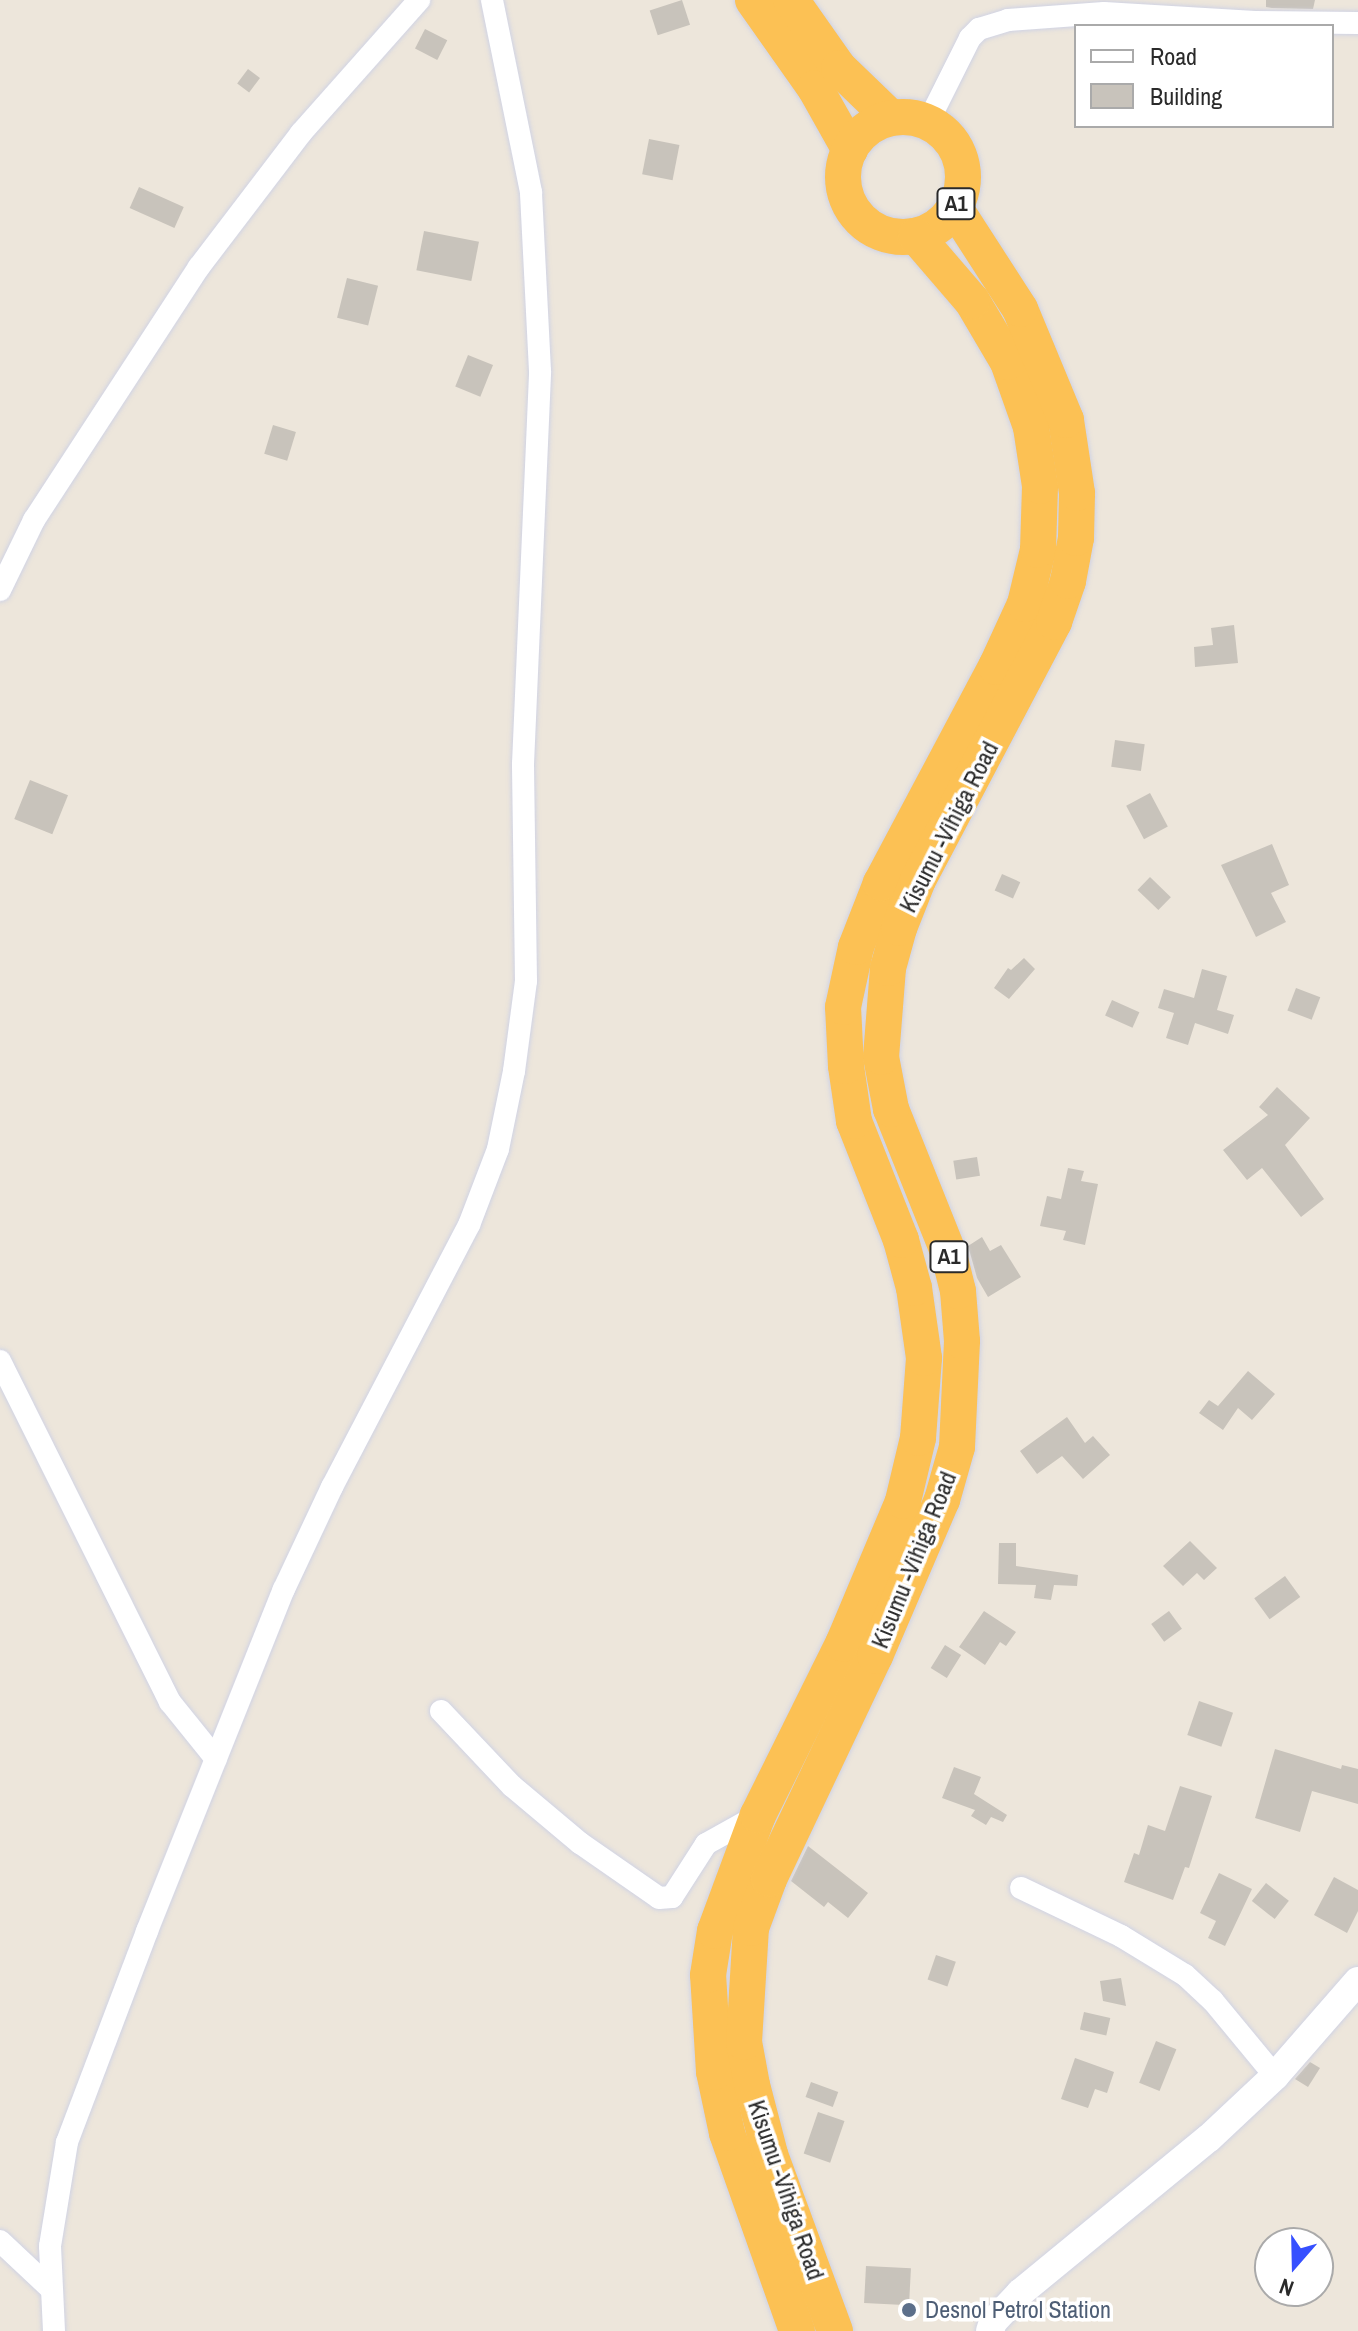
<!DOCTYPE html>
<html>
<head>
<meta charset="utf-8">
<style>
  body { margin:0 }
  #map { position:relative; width:1358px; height:2331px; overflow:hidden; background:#ede6db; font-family:"Archivo Narrow",sans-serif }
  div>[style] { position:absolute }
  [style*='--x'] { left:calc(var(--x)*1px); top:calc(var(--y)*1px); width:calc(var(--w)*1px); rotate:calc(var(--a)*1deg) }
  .building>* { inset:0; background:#c8c3bb; transform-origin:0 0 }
  .roads { filter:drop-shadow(0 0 2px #d0d3e4) drop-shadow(0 0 2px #d0d3e4) }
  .minor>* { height:22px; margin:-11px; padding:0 11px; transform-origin:11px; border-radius:11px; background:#fff }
  .tertiary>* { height:28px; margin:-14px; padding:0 14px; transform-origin:14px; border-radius:14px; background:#fff }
  .trunk>* { height:36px; margin:-18px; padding:0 18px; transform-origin:18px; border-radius:18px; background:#fcc154 }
  .trunk>.ring { margin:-18px; padding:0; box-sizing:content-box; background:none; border:36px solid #fcc154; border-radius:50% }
  .dots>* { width:22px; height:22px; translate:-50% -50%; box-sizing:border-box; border:4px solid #fff; border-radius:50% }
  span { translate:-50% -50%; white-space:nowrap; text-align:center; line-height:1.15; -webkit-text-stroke:7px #fff; paint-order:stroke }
  .shield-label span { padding:2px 6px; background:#fff; border:2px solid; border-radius:6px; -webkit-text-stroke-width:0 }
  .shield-label { font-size:22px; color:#2a2a2a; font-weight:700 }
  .street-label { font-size:24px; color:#2a2a2a }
  .service-label { font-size:24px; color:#4e5e75 }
  .left { translate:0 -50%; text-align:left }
  .legend { position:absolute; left:1074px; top:24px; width:260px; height:104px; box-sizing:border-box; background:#fff; border:2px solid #aaa; margin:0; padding:10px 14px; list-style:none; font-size:24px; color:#2a2a2a }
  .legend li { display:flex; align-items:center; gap:16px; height:40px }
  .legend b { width:40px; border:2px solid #aaa }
  .north { position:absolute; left:1254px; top:2227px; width:80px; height:80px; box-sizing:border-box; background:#fff; border:2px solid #aaa; border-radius:50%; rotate:200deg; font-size:22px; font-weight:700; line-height:32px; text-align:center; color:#2a2a2a }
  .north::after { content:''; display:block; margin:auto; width:28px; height:36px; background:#3650ff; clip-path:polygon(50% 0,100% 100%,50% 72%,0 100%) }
</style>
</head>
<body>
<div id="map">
  <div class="building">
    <i style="left:682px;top:0;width:26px;height:34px;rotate:72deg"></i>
    <i style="clip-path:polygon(1266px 0,1315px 0,1313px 9px,1272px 8px,1266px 7px)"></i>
    <i style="left:425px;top:29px;width:25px;height:22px;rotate:27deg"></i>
    <i style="left:248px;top:69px;width:15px;height:18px;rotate:37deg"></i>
    <i style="left:649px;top:139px;width:31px;height:36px;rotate:11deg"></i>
    <i style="left:139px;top:187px;width:49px;height:23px;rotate:24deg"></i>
    <i style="left:424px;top:231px;width:56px;height:40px;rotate:11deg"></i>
    <i style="left:347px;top:278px;width:32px;height:41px;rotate:14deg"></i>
    <i style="left:468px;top:355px;width:27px;height:34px;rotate:22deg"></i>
    <i style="left:273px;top:425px;width:24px;height:30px;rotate:17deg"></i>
    <i style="clip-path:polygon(1234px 625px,1238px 663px,1195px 667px,1194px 647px,1213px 645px,1211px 628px)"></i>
    <i style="left:1115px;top:740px;width:30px;height:27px;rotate:8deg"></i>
    <i style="left:30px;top:780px;width:41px;height:42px;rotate:22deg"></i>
    <i style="left:1150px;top:793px;width:38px;height:27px;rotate:62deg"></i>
    <i style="clip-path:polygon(1272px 844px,1289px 885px,1271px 893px,1286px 922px,1256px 937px,1221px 865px)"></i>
    <i style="left:1002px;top:874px;width:20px;height:18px;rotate:24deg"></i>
    <i style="left:1150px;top:877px;width:29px;height:18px;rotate:44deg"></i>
    <i style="clip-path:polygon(1024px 958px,1035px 969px,1009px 999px,994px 988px,1008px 968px,1011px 970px)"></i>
    <i style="clip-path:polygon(1202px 969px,1227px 976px,1217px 1010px,1234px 1015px,1228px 1034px,1195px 1023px,1188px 1045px,1166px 1038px,1174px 1013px,1158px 1008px,1164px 989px,1194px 998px)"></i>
    <i style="left:1296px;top:988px;width:26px;height:24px;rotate:21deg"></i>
    <i style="left:1112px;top:1000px;width:30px;height:17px;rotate:24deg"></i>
    <i style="clip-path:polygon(1277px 1087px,1310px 1118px,1285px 1145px,1324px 1199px,1301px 1217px,1262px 1168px,1247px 1180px,1223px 1150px,1268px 1115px,1259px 1107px)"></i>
    <i style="left:977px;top:1157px;width:19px;height:24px;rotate:81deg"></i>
    <i style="clip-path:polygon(1068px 1168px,1084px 1171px,1081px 1181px,1098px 1184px,1085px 1245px,1063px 1240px,1066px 1231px,1040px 1226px,1047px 1196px,1061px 1199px)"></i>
    <i style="clip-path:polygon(982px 1237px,990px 1251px,1001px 1245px,1021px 1277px,988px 1297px,977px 1278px,968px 1246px)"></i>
    <i style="clip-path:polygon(1248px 1371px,1275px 1394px,1252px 1420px,1238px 1408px,1223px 1430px,1199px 1413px,1209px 1400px,1218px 1406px)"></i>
    <i style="clip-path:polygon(1067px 1417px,1085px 1443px,1093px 1436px,1110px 1455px,1083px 1479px,1062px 1456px,1037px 1474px,1020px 1451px)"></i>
    <i style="clip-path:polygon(1190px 1541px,1217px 1568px,1204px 1580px,1197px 1573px,1183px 1586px,1163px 1566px)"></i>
    <i style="clip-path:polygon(999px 1543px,1016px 1543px,1016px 1566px,1078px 1575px,1077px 1586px,1054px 1585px,1051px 1600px,1034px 1598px,1036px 1585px,998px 1584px)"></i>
    <i style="left:1285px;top:1576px;width:26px;height:38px;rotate:54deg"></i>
    <i style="clip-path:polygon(984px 1611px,1016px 1632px,1006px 1646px,1000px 1642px,985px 1665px,959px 1647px)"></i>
    <i style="left:1169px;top:1611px;width:22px;height:22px;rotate:54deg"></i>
    <i style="left:945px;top:1645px;width:19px;height:27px;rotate:32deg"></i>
    <i style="left:1199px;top:1701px;width:36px;height:36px;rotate:19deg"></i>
    <i style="clip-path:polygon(1275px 1749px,1341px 1769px,1342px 1765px,1358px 1769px,1358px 1804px,1312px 1791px,1300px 1832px,1255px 1818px)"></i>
    <i style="clip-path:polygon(954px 1767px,981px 1777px,974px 1794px,1007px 1815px,1003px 1822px,991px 1817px,986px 1825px,971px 1816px,975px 1810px,942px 1798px)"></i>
    <i style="clip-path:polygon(1180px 1786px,1212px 1796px,1189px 1868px,1185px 1867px,1173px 1900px,1124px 1882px,1134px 1853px,1139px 1855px,1148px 1825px,1165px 1831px)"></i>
    <i style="clip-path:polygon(808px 1846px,868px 1893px,848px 1918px,828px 1902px,824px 1907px,791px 1881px)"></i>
    <i style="clip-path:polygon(1219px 1873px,1252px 1889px,1225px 1946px,1208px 1938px,1216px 1921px,1200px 1913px)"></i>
    <i style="clip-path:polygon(1334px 1877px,1358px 1890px,1358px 1911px,1347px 1933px,1314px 1915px)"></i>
    <i style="left:1266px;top:1883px;width:29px;height:23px;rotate:38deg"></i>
    <i style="left:936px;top:1955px;width:21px;height:26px;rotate:19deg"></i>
    <i style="clip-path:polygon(1121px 1978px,1126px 2006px,1103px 2001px,1100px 1981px)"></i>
    <i style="left:1084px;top:2012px;width:27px;height:18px;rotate:13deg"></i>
    <i style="left:1156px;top:2041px;width:22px;height:45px;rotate:22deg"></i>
    <i style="clip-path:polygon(1075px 2058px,1114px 2072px,1107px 2093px,1095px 2089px,1088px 2108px,1061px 2099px)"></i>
    <i style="clip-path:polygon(1310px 2062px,1320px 2068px,1308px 2087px,1295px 2079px)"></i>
    <i style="left:811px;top:2082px;width:29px;height:16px;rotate:20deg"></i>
    <i style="left:818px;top:2112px;width:28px;height:44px;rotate:19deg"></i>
    <i style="left:866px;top:2266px;width:45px;height:37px;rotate:3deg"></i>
  </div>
  <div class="roads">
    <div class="minor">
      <i style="--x:928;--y:122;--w:94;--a:-63.4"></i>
      <i style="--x:970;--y:38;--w:13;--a:-45"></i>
      <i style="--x:979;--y:29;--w:30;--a:-17"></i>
      <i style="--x:1008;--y:20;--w:96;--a:-4.2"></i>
      <i style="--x:1104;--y:13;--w:151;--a:3.4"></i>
      <i style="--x:1255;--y:22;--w:103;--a:0.6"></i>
      <i style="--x:0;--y:590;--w:78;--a:-64.1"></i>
      <i style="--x:34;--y:520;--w:302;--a:-56.9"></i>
      <i style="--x:199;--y:267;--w:168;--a:-52.7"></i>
      <i style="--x:301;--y:133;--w:178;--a:-48.4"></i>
      <i style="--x:0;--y:1361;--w:381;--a:63.5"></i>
      <i style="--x:170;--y:1702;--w:73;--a:51.1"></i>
      <i style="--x:441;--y:1711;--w:103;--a:46.6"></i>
      <i style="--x:512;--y:1786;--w:89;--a:40"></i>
      <i style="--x:580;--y:1843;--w:96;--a:34.8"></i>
      <i style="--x:659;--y:1898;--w:13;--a:-4"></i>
      <i style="--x:672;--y:1897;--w:63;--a:-57.3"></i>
      <i style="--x:706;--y:1844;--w:60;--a:-29.1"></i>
      <i style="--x:1021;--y:1888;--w:111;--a:25.6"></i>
      <i style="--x:1121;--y:1936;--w:75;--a:31.4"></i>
      <i style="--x:1185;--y:1975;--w:38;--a:43"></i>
      <i style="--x:1213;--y:2001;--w:97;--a:50.4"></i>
      <i style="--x:0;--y:2241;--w:69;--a:43.2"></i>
      <i style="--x:54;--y:2331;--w:85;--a:-92.7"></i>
      <i style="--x:50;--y:2246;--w:105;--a:-80.7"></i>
      <i style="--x:67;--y:2142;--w:226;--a:-69.2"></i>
      <i style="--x:147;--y:1931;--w:368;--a:-68.2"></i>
      <i style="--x:284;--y:1589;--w:113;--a:-64.8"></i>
      <i style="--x:332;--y:1487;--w:296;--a:-62.4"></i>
      <i style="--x:469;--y:1225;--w:81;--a:-69.1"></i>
      <i style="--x:498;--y:1149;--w:80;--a:-78.4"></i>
      <i style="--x:514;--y:1071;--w:91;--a:-82.4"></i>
      <i style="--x:526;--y:981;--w:217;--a:-90.8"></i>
      <i style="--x:523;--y:764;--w:393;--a:-87.5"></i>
      <i style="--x:540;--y:371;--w:179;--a:-92.9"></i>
      <i style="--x:531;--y:192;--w:196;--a:-101.5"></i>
    </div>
    <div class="tertiary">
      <i style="--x:990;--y:2331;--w:9;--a:-72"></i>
      <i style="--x:993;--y:2322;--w:40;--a:-47"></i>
      <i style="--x:1020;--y:2293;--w:244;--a:-39.4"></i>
      <i style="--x:1209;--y:2138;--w:91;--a:-43.2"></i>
      <i style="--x:1275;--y:2076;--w:126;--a:-48.9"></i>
    </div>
    <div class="trunk">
      <i style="--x:753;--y:0;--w:108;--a:54.8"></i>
      <i style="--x:815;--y:88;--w:71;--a:60.6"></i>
      <i style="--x:791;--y:0;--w:83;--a:54.8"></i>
      <i style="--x:839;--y:68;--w:72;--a:43.9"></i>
      <i class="ring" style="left:843px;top:117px;width:84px;height:84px"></i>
      <i style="--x:797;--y:2331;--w:210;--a:-109.5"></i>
      <i style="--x:727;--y:2133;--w:62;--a:-102"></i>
      <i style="--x:714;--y:2072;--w:97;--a:-93.5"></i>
      <i style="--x:708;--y:1975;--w:45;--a:-81"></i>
      <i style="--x:715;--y:1931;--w:124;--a:-69.7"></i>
      <i style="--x:758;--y:1815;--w:191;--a:-63.6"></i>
      <i style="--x:843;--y:1644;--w:155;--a:-67.2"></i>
      <i style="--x:903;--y:1501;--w:65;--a:-76.6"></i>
      <i style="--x:918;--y:1438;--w:80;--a:-85.7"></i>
      <i style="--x:924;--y:1358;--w:71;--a:-98.1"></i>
      <i style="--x:914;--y:1288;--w:50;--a:-105.2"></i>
      <i style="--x:901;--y:1240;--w:128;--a:-111.6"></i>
      <i style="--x:854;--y:1121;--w:56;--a:-98.3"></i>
      <i style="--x:846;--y:1066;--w:59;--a:-92.9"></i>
      <i style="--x:843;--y:1007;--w:61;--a:-77.8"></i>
      <i style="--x:856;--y:947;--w:69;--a:-68.7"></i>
      <i style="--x:881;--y:883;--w:245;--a:-62"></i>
      <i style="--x:996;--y:667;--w:69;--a:-65.3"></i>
      <i style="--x:1025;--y:604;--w:56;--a:-76.5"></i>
      <i style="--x:1038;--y:550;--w:64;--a:-88.2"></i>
      <i style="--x:1040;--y:486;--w:60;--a:-98.7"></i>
      <i style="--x:1031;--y:427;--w:69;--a:-109.5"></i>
      <i style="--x:1008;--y:362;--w:71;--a:-120.5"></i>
      <i style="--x:972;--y:301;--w:86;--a:-130.7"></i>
      <i style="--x:835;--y:2331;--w:189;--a:-110.2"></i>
      <i style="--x:770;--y:2154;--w:71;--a:-104.6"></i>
      <i style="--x:752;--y:2085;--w:44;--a:-100.5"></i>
      <i style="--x:744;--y:2042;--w:114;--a:-86.5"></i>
      <i style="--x:751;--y:1928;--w:52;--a:-69.8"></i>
      <i style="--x:769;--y:1879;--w:247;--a:-64.6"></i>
      <i style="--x:875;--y:1656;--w:170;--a:-66.8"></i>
      <i style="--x:942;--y:1500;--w:55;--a:-74.2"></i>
      <i style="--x:957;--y:1447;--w:106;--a:-87.3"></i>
      <i style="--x:962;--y:1341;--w:50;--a:-94.6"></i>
      <i style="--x:958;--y:1291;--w:38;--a:-104"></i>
      <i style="--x:949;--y:1254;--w:156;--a:-111.8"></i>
      <i style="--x:891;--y:1109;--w:53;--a:-100.9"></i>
      <i style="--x:881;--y:1057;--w:89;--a:-85.5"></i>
      <i style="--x:888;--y:968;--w:41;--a:-74.6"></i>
      <i style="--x:899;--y:928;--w:52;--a:-68.4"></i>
      <i style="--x:918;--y:880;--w:292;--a:-62.2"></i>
      <i style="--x:1054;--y:622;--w:43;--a:-71.1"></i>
      <i style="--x:1068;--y:581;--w:44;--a:-79.5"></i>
      <i style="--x:1076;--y:538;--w:45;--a:-88.7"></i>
      <i style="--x:1077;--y:493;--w:74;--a:-98.6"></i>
      <i style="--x:1066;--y:420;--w:120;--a:-112.5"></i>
      <i style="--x:1020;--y:309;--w:120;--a:-122.8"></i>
    </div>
  </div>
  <div class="dots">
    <i style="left:909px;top:2310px;background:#5c6f8a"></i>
  </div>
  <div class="shield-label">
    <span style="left:956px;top:204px">A1</span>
    <span style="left:949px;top:1257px">A1</span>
  </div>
  <div class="street-label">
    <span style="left:949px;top:827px;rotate:-63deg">Kisumu -Vihiga Road</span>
    <span style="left:914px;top:1560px;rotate:-68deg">Kisumu -Vihiga Road</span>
    <span style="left:786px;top:2190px;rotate:71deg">Kisumu -Vihiga Road</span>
  </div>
  <div class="service-label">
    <span class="left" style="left:925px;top:2310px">Desnol Petrol Station</span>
  </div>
  <ul class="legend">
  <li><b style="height:10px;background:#fff"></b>Road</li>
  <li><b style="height:22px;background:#c8c3bb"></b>Building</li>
  </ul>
  <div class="north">N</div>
</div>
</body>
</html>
